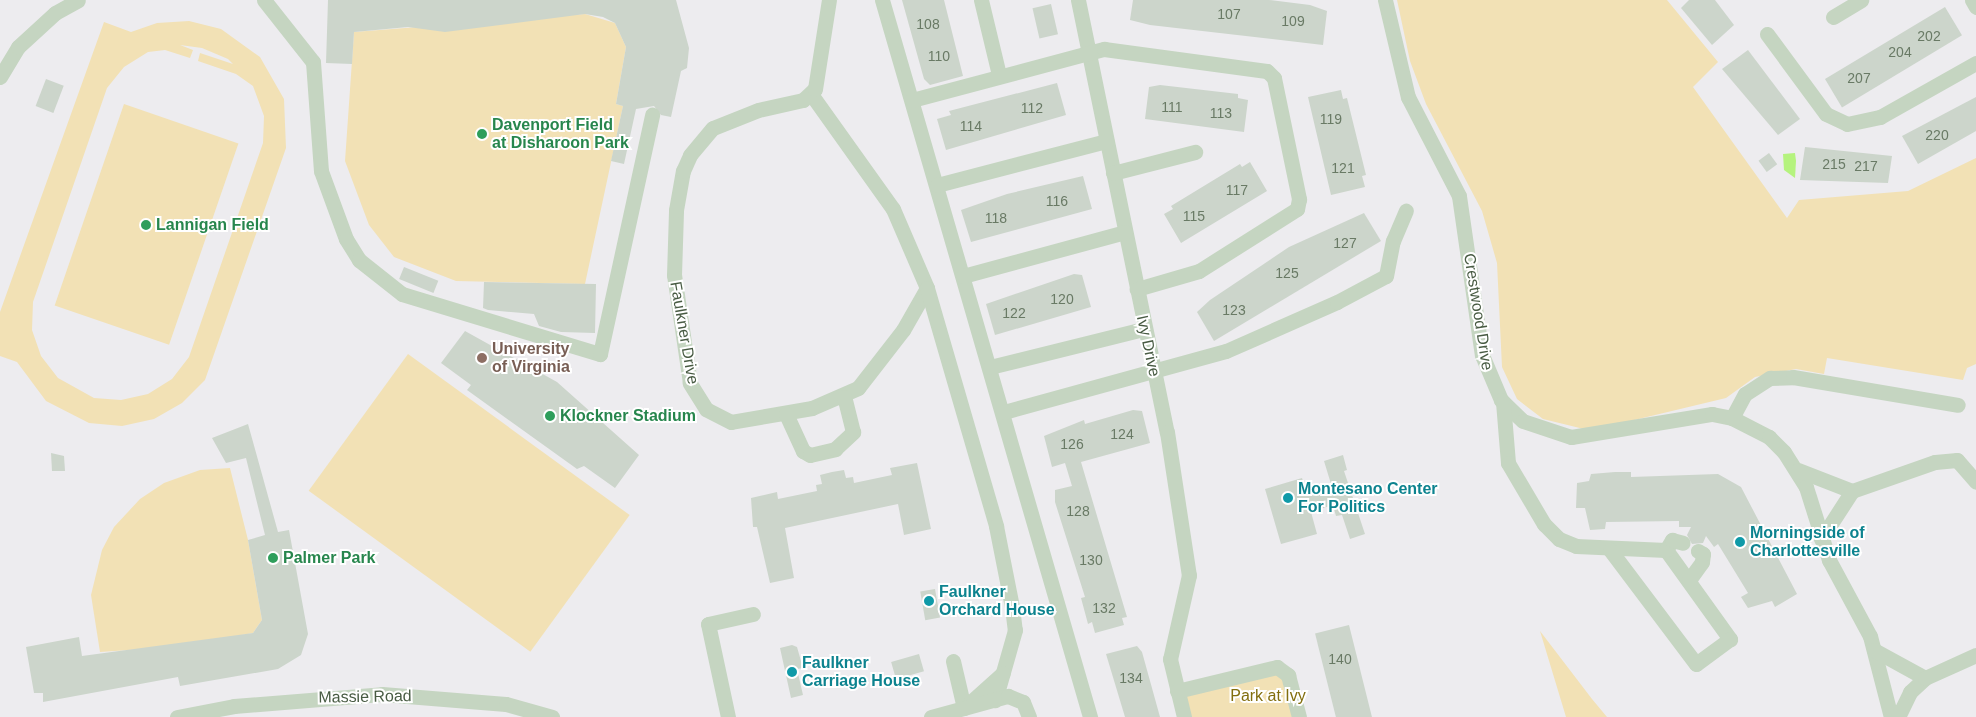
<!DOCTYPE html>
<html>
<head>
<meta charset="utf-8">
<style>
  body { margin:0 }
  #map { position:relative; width:1976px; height:717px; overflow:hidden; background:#edecef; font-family:Helvetica,sans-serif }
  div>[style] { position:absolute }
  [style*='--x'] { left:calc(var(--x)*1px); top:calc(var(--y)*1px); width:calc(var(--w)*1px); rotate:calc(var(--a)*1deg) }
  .green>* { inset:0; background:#f2e1b5; transform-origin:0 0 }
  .water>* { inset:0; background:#b5f37e }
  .building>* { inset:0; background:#ccd5cb; transform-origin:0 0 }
  .minor>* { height:15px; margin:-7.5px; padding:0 7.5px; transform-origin:7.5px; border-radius:7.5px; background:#c5d5c1 }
  .dots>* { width:14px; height:14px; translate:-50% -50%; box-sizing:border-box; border:2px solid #fff; border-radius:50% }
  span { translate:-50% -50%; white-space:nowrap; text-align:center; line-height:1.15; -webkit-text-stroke:4px #fff; paint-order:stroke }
  .number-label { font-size:14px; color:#697a65 }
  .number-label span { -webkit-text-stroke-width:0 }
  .leisure-label { font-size:16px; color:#27864d; font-weight:700 }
  .left { translate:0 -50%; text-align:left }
  .street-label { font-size:16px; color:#485b43 }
  .education-label { font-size:16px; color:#785e54; font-weight:700 }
  .culture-label { font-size:16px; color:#0d838f; font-weight:700 }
  .park-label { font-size:16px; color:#826e0e }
</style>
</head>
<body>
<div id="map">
  <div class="green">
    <i style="clip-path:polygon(1397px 0,1667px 0,1718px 62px,1693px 87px,1787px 218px,1799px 200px,1908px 191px,1976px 158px,1976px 364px,1967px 368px,1963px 380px,1827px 358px,1824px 374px,1796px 369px,1755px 377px,1726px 398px,1626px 422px,1588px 430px,1543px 419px,1517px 399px,1502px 367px,1497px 263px,1482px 211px,1426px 104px,1410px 61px)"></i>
    <i style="clip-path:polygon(585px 14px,615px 23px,626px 47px,616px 104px,623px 106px,585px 284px,456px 281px,394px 257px,369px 225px,345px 161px,354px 32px)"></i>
    <i style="clip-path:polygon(evenodd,189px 21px,221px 29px,260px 57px,284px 99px,286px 148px,205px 380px,182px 403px,154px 419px,122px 426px,89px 423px,46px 401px,17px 362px,0 356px,0 312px,104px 22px,131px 32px,157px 23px,189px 21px,180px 45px,202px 48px,228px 59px,233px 64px,200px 53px,198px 61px,236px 74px,253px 86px,264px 116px,263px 143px,189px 357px,172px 379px,148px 394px,121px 400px,94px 398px,58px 378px,41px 356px,32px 330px,33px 302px,107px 88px,124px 67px,148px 52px,165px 50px,190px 58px,193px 50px,180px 45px)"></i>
    <i style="left:124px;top:104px;width:121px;height:213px;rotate:19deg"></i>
    <i style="left:408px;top:354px;width:274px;height:169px;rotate:36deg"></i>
    <i style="clip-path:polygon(230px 468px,248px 540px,262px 620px,253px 633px,173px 647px,100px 652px,91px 595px,102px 550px,114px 527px,140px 499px,164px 483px,200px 470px)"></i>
    <i style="clip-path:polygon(1540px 631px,1592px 699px,1607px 717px,1566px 717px)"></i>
    <i style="clip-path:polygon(1283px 672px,1295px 717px,1187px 717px,1180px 694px)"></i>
  </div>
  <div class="water">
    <i style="clip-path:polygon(1795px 153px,1796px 161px,1795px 178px,1784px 170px,1783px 154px)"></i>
  </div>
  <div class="building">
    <i style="clip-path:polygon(328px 0,676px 0,689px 48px,687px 68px,681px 71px,671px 117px,661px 115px,654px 106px,636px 109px,624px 164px,611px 161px,623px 106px,616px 104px,626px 47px,615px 23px,603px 17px,585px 14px,445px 32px,408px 27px,354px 32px,352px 64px,326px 63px)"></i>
    <i style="clip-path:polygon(902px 0,944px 0,963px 76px,930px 85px,924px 79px)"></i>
    <i style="clip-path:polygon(1133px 0,1269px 0,1310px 5px,1327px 11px,1323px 45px,1150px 25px,1130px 20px)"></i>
    <i style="clip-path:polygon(1689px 0,1715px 0,1734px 25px,1712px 45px,1681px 8px)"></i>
    <i style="left:1051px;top:4px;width:31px;height:19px;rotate:77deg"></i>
    <i style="left:1945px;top:7px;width:33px;height:140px;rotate:59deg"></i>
    <i style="clip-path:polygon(1748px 50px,1800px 119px,1778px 135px,1722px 69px)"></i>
    <i style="left:46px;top:79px;width:19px;height:29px;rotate:21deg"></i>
    <i style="clip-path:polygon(1057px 83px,1066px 115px,946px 150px,937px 119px,951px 115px,949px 111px)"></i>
    <i style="clip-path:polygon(1160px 85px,1238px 94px,1238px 98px,1248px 100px,1244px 132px,1145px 119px,1149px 87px)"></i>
    <i style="clip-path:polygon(1341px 90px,1343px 99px,1347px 98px,1366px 175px,1362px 176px,1365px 187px,1331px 195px,1308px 97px)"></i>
    <i style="clip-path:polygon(1976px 97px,1976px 131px,1918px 164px,1902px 136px)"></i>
    <i style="clip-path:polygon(1805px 147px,1892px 156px,1888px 183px,1800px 180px)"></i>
    <i style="left:1769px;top:153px;width:14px;height:13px;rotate:54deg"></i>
    <i style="clip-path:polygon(1250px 162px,1267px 191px,1181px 243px,1164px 214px,1173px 209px,1171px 206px,1240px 164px,1242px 167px)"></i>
    <i style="clip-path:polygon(1083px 176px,1092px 209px,971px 242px,961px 210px,1007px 194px)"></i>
    <i style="clip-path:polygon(1364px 213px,1381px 241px,1214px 341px,1197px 312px,1210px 300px,1289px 247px)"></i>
    <i style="left:404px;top:267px;width:37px;height:13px;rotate:22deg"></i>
    <i style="clip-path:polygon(1074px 274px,1082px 275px,1091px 307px,995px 335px,986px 304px)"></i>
    <i style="clip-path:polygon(484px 282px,596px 284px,595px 333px,561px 332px,539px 326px,534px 314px,488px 310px,483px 308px)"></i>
    <i style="clip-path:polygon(465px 331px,557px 382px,639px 455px,615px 488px,584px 466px,577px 469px,467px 390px,471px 385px,441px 363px)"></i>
    <i style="clip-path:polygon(1133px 410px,1142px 411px,1150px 443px,1081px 462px,1127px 617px,1122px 618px,1124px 625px,1095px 633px,1092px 622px,1088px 624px,1081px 598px,1085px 597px,1055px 502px,1055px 490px,1072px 486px,1065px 463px,1052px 467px,1044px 436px,1084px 420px,1085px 424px)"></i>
    <i style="clip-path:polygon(248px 424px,278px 532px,289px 530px,308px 634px,301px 655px,278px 669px,180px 686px,178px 677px,43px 702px,43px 693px,34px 693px,26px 647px,79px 637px,82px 656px,253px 633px,262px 620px,248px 540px,265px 535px,246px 458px,226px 463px,212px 438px)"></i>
    <i style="clip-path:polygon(51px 453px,64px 456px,65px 471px,52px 471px)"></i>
    <i style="clip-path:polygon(1343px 455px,1347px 470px,1344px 471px,1365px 534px,1350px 539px,1342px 515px,1336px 516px,1333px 505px,1311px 512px,1317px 534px,1281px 544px,1265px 489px,1302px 478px,1306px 491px,1331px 484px,1324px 461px)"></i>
    <i style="clip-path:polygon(917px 463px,931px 529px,904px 535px,898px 504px,785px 528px,794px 578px,770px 583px,757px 527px,753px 527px,751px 498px,777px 492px,778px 499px,817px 491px,816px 485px,822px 484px,820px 475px,832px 472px,844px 470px,846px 478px,853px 477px,854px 483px,892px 475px,890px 468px)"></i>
    <i style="clip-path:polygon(1615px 472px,1631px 472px,1631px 477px,1718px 474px,1741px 487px,1797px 594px,1775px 607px,1772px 601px,1748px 608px,1741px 597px,1748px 593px,1718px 544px,1714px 547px,1706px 536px,1703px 543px,1692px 544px,1687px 535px,1691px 527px,1679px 527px,1679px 521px,1606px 522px,1605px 529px,1590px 530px,1585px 508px,1576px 508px,1577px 483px,1589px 481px,1591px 474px)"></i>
    <i style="left:935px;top:589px;width:29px;height:15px;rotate:80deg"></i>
    <i style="left:1349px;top:625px;width:95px;height:35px;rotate:76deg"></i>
    <i style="clip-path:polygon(792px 645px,797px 647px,803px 668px,797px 669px,803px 695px,791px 698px,780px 648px)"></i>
    <i style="clip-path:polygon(1137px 646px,1142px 652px,1160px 717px,1125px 717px,1106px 654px)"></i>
    <i style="left:919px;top:654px;width:18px;height:29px;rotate:74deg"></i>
  </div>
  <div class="minor">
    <i style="--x:264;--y:0;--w:79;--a:51.7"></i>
    <i style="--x:313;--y:62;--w:109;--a:85.8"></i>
    <i style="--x:321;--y:171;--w:72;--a:69.8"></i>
    <i style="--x:346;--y:239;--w:25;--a:58"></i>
    <i style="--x:359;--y:260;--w:55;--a:38.3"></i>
    <i style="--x:402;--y:294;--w:207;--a:16.9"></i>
    <i style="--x:600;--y:354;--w:245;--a:-77.7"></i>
    <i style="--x:882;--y:0;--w:747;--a:73.82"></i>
    <i style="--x:981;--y:0;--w:77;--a:76.5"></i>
    <i style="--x:1078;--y:0;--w:441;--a:78.4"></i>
    <i style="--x:1167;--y:432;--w:145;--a:81.3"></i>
    <i style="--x:1189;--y:575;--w:86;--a:102.7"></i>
    <i style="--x:1170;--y:659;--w:60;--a:76.4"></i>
    <i style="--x:1385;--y:0;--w:100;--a:76.7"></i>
    <i style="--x:1408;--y:97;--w:111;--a:62.7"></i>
    <i style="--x:1459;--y:196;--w:161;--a:81.8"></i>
    <i style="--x:1482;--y:355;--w:49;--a:67.1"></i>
    <i style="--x:1501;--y:400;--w:30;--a:44"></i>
    <i style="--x:1523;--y:421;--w:51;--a:18.4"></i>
    <i style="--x:1571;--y:437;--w:143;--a:-9.3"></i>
    <i style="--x:1712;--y:414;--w:20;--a:11"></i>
    <i style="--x:1732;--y:418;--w:42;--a:27.2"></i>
    <i style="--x:1769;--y:437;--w:21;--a:45"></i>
    <i style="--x:1784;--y:452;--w:41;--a:57.8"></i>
    <i style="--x:1806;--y:487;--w:77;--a:72.5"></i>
    <i style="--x:1829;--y:560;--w:86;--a:61.7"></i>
    <i style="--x:1870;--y:636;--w:84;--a:75.5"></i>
    <i style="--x:1972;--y:0;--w:8;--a:60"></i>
    <i style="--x:1833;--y:17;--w:33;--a:-31"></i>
    <i style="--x:1767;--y:34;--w:99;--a:53.6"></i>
    <i style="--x:1826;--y:114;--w:23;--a:25"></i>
    <i style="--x:1847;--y:124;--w:34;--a:-12"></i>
    <i style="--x:1880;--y:117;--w:110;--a:-29.4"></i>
    <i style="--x:0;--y:77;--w:35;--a:-59"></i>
    <i style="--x:18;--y:47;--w:50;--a:-42.6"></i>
    <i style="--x:55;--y:13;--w:26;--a:-29"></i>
    <i style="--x:811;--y:94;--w:141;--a:54.5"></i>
    <i style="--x:893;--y:209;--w:86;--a:66.7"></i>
    <i style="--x:927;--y:288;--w:48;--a:119.7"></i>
    <i style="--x:903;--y:330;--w:73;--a:127.8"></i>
    <i style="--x:858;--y:388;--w:50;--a:156.5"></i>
    <i style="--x:812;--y:408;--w:82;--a:170.2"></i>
    <i style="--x:731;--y:422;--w:28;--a:-153"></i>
    <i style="--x:706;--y:409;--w:31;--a:-122"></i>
    <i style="--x:690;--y:383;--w:109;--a:-98.4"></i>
    <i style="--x:674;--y:275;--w:65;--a:-88.2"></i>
    <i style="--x:676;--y:210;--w:40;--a:-80"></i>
    <i style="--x:683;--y:171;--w:17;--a:-66"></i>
    <i style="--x:690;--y:155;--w:35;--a:-50"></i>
    <i style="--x:713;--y:128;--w:48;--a:-21.8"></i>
    <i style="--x:758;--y:110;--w:46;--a:-12.5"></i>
    <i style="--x:803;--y:100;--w:16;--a:-43"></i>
    <i style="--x:815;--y:89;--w:90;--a:-81.1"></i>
    <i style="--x:912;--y:100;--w:199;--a:-14.9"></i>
    <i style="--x:1104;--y:49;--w:164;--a:7.7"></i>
    <i style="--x:1267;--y:71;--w:10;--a:45"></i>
    <i style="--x:1274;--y:78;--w:124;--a:78.3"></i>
    <i style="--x:1299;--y:199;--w:10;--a:101"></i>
    <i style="--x:1297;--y:209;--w:116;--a:147.7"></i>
    <i style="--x:1199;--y:271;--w:65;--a:163.8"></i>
    <i style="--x:1113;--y:173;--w:85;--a:-14.4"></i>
    <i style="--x:937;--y:185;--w:175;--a:-14.6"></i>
    <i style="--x:963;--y:276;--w:168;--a:-15.2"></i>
    <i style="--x:927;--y:288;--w:248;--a:73.8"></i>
    <i style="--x:996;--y:526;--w:83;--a:78.8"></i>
    <i style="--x:1012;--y:607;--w:23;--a:83"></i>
    <i style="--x:1015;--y:630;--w:73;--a:105.9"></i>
    <i style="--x:990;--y:367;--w:159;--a:-13.9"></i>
    <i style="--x:1503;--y:402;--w:61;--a:85.3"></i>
    <i style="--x:1508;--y:463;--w:71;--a:59.5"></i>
    <i style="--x:1544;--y:524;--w:21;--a:45"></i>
    <i style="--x:1559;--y:539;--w:18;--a:22"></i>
    <i style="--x:1576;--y:546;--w:90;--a:2.5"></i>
    <i style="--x:1666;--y:550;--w:110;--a:54.3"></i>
    <i style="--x:1730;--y:639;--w:42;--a:143.7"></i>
    <i style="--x:1696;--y:664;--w:143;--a:-127"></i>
    <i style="--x:1004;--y:412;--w:230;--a:-15.4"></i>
    <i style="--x:1226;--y:351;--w:121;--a:-23.8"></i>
    <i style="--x:1337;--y:302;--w:55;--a:-28"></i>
    <i style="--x:1386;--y:276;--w:36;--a:-79"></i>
    <i style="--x:1393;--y:241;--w:33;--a:-67"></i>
    <i style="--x:786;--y:414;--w:41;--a:65.3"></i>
    <i style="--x:803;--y:451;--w:8;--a:30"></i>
    <i style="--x:810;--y:455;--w:26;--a:-13"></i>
    <i style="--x:835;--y:449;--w:25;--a:-43"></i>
    <i style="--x:853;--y:432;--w:36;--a:-104"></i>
    <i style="--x:1732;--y:418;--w:27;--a:-62"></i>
    <i style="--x:1745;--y:394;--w:30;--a:-33"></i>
    <i style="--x:1770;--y:378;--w:23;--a:-2"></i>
    <i style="--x:1793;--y:377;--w:167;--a:9.6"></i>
    <i style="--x:1798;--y:470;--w:58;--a:21.3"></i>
    <i style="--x:1852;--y:491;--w:88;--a:-19.3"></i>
    <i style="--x:1935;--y:462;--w:22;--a:-5"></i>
    <i style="--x:1957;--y:460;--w:29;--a:49"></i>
    <i style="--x:1821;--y:539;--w:57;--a:-57.1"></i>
    <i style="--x:1666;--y:550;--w:12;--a:-59"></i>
    <i style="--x:1672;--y:540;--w:11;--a:15"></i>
    <i style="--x:1689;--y:580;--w:22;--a:-54"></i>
    <i style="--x:1702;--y:562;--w:8;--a:-83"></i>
    <i style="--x:1703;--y:554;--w:6;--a:-149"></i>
    <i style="--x:1874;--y:650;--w:58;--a:28.8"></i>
    <i style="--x:953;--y:661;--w:48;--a:76.8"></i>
    <i style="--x:964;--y:708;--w:52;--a:-41.9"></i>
    <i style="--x:1177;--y:691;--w:103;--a:-13.5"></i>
    <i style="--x:1277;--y:667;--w:14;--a:36"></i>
    <i style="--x:1288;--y:675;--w:43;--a:75.3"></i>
    <i style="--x:177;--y:717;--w:58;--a:-10.9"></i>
    <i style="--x:234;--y:706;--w:148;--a:-4.6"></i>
    <i style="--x:382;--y:694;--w:124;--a:4.6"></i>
    <i style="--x:506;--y:704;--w:48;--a:15.8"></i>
    <i style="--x:728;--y:717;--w:95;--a:-102.1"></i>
    <i style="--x:708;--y:624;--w:46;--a:-12.5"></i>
    <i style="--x:931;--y:717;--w:80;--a:-15.3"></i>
    <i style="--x:1008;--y:696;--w:16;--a:22"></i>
    <i style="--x:1023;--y:702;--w:16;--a:68"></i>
    <i style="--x:1898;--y:717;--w:28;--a:-64"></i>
    <i style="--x:1910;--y:692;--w:21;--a:-43"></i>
    <i style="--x:1925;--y:678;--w:56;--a:-24.3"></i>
  </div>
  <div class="dots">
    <i style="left:482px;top:134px;background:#2e9e5b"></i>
    <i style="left:146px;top:225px;background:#2e9e5b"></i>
    <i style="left:482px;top:358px;background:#8d6e63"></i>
    <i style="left:550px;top:416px;background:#2e9e5b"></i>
    <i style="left:1288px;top:498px;background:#0f9aa8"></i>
    <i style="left:1740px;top:542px;background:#0f9aa8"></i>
    <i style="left:273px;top:558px;background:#2e9e5b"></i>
    <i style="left:929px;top:601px;background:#0f9aa8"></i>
    <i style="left:792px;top:672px;background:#0f9aa8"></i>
  </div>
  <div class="number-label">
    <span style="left:1229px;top:14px">107</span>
    <span style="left:1293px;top:21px">109</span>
    <span style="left:928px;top:24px">108</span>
    <span style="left:1929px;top:36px">202</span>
    <span style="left:1900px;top:52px">204</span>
    <span style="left:939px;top:56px">110</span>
    <span style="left:1859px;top:78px">207</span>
    <span style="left:1172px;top:107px">111</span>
    <span style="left:1032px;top:108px">112</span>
    <span style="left:1221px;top:113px">113</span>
    <span style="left:1331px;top:119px">119</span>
    <span style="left:971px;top:126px">114</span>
    <span style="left:1937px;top:135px">220</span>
    <span style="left:1834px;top:164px">215</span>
    <span style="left:1866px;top:166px">217</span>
    <span style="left:1343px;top:168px">121</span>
    <span style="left:1237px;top:190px">117</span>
    <span style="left:1057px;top:201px">116</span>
    <span style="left:1194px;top:216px">115</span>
    <span style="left:996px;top:218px">118</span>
    <span style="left:1345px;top:243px">127</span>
    <span style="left:1287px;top:273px">125</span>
    <span style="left:1062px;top:299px">120</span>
    <span style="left:1234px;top:310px">123</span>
    <span style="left:1014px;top:313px">122</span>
    <span style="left:1122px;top:434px">124</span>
    <span style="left:1072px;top:444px">126</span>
    <span style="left:1078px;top:511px">128</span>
    <span style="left:1091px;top:560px">130</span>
    <span style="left:1104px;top:608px">132</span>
    <span style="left:1340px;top:659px">140</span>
    <span style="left:1131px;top:678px">134</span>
  </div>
  <div class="leisure-label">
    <span class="left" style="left:492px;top:134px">Davenport Field<br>at Disharoon Park</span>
    <span class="left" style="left:156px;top:225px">Lannigan Field</span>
    <span class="left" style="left:560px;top:416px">Klockner Stadium</span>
    <span class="left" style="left:283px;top:558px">Palmer Park</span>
  </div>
  <div class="street-label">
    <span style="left:1478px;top:312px;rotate:81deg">Crestwood Drive</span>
    <span style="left:684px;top:333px;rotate:80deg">Faulkner Drive</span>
    <span style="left:1148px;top:346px;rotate:78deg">Ivy Drive</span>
    <span style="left:365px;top:697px;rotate:-1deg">Massie Road</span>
  </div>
  <div class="education-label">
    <span class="left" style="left:492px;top:358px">University<br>of Virginia</span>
  </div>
  <div class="culture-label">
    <span class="left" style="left:1298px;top:498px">Montesano Center<br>For Politics</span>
    <span class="left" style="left:1750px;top:542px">Morningside of<br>Charlottesville</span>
    <span class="left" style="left:939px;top:601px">Faulkner<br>Orchard House</span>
    <span class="left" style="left:802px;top:672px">Faulkner<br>Carriage House</span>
  </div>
  <div class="park-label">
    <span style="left:1268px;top:696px">Park at Ivy</span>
  </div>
</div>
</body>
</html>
